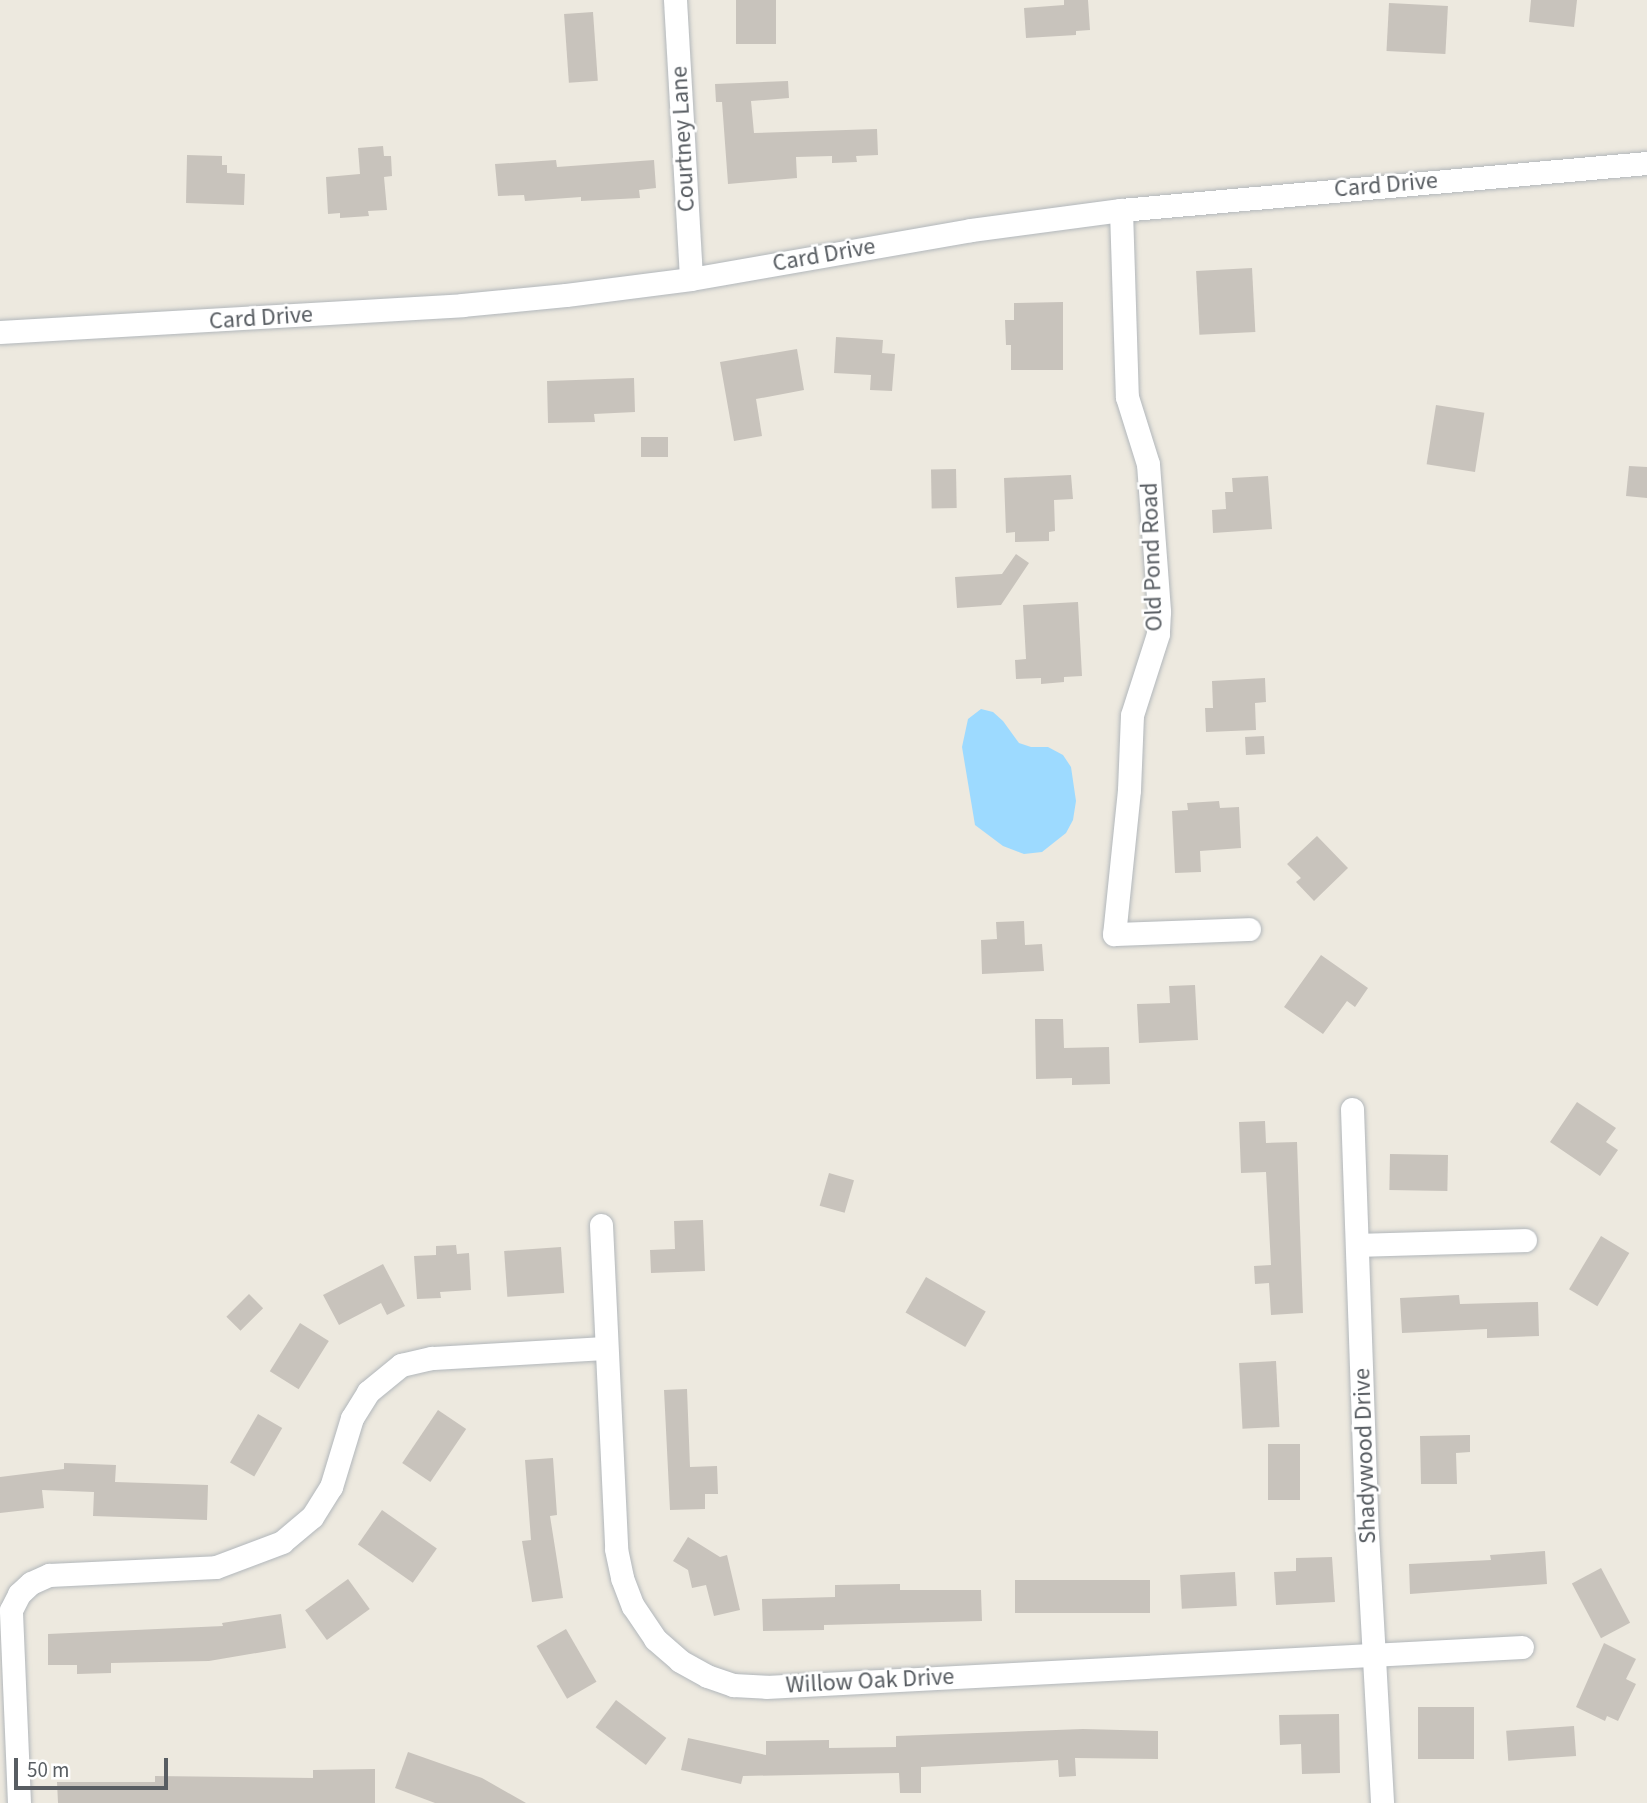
<!DOCTYPE html>
<html>
<head>
<meta charset="utf-8">
<style>
  body { margin:0 }
  #map { position:relative; width:1647px; height:1803px; overflow:hidden; background:#ede9df; font-family:"Source Sans 3",sans-serif }
  div>[style] { position:absolute }
  [style*='--x'] { left:calc(var(--x)*1px); top:calc(var(--y)*1px); width:calc(var(--w)*1px); rotate:calc(var(--a)*1deg) }
  .water>* { inset:0; background:#9ddaff }
  .building>* { inset:0; background:#c8c3bc; transform-origin:0 0 }
  .roads { filter:drop-shadow(0 0 2px #b2b7bb) drop-shadow(0 0 2px #b2b7bb) }
  .minor>* { height:23px; margin:-11.5px; padding:0 11.5px; transform-origin:11.5px; border-radius:11.5px; background:#fff }
  span { translate:-50% -50%; white-space:nowrap; text-align:center; line-height:1.15; -webkit-text-stroke:5px #fff; paint-order:stroke }
  .street-label { font-size:24px; color:#585d62 }
  .scale { position:absolute; left:14px; top:1758px; width:154px; height:32px; box-sizing:border-box; border:4px solid #585d62; border-top:0; padding-left:9px; font-size:21px; line-height:24px; white-space:nowrap; color:#585d62; -webkit-text-stroke:5px #fff; paint-order:stroke }
</style>
</head>
<body>
<div id="map">
  <div class="water">
    <i style="clip-path:polygon(981px 709px,993px 712px,1003px 721px,1019px 743px,1031px 747px,1048px 747px,1063px 755px,1071px 767px,1076px 801px,1073px 820px,1066px 833px,1042px 852px,1024px 854px,1003px 846px,975px 825px,962px 747px,968px 719px)"></i>
  </div>
  <div class="building">
    <i style="left:736px;top:0;width:40px;height:44px"></i>
    <i style="clip-path:polygon(1064px 0,1088px 0,1090px 30px,1076px 31px,1076px 35px,1026px 38px,1024px 8px,1064px 5px)"></i>
    <i style="clip-path:polygon(1531px 0,1577px 0,1574px 27px,1529px 22px)"></i>
    <i style="left:1389px;top:3px;width:59px;height:48px;rotate:3deg"></i>
    <i style="left:593px;top:12px;width:69px;height:29px;rotate:86deg"></i>
    <i style="clip-path:polygon(788px 81px,789px 98px,751px 101px,754px 133px,877px 129px,878px 155px,856px 156px,857px 162px,832px 163px,832px 156px,796px 157px,797px 178px,728px 184px,722px 102px,716px 102px,715px 84px)"></i>
    <i style="clip-path:polygon(383px 146px,384px 156px,391px 156px,392px 176px,384px 177px,387px 210px,368px 211px,369px 216px,340px 218px,340px 213px,328px 214px,326px 177px,360px 174px,358px 148px)"></i>
    <i style="clip-path:polygon(187px 155px,222px 156px,222px 165px,227px 165px,227px 173px,245px 174px,244px 205px,186px 203px)"></i>
    <i style="clip-path:polygon(556px 160px,557px 167px,654px 160px,656px 188px,639px 190px,640px 198px,581px 201px,581px 197px,525px 201px,524px 195px,498px 196px,495px 164px)"></i>
    <i style="left:1252px;top:268px;width:64px;height:56px;rotate:87deg"></i>
    <i style="clip-path:polygon(1063px 302px,1063px 370px,1011px 370px,1011px 345px,1006px 345px,1005px 320px,1014px 320px,1014px 303px)"></i>
    <i style="clip-path:polygon(836px 337px,883px 340px,882px 353px,895px 354px,892px 391px,870px 390px,871px 375px,834px 373px)"></i>
    <i style="clip-path:polygon(797px 349px,804px 390px,756px 399px,762px 436px,734px 441px,720px 362px)"></i>
    <i style="clip-path:polygon(634px 378px,635px 412px,594px 414px,595px 422px,548px 423px,547px 381px)"></i>
    <i style="left:1436px;top:405px;width:49px;height:60px;rotate:9deg"></i>
    <i style="left:668px;top:437px;width:20px;height:27px;rotate:90deg"></i>
    <i style="clip-path:polygon(1629px 466px,1647px 467px,1647px 498px,1626px 496px)"></i>
    <i style="left:956px;top:469px;width:39px;height:25px;rotate:89deg"></i>
    <i style="clip-path:polygon(1071px 475px,1073px 499px,1054px 500px,1055px 531px,1049px 532px,1049px 541px,1015px 542px,1015px 532px,1006px 533px,1004px 478px)"></i>
    <i style="clip-path:polygon(1268px 476px,1272px 529px,1213px 533px,1212px 510px,1226px 509px,1225px 492px,1233px 492px,1232px 478px)"></i>
    <i style="clip-path:polygon(1016px 554px,1029px 563px,1001px 605px,957px 608px,955px 577px,1002px 574px)"></i>
    <i style="clip-path:polygon(1078px 602px,1082px 676px,1064px 677px,1064px 682px,1041px 684px,1041px 678px,1016px 679px,1015px 660px,1026px 659px,1023px 605px)"></i>
    <i style="clip-path:polygon(1265px 678px,1266px 702px,1255px 703px,1256px 730px,1206px 732px,1205px 708px,1213px 708px,1212px 681px)"></i>
    <i style="left:1264px;top:736px;width:18px;height:19px;rotate:87deg"></i>
    <i style="clip-path:polygon(1219px 801px,1220px 808px,1239px 807px,1241px 848px,1200px 851px,1201px 872px,1175px 873px,1172px 811px,1188px 810px,1187px 803px)"></i>
    <i style="clip-path:polygon(1317px 836px,1348px 868px,1314px 901px,1296px 882px,1301px 878px,1287px 864px)"></i>
    <i style="clip-path:polygon(1024px 921px,1025px 945px,1042px 944px,1044px 971px,982px 974px,981px 940px,997px 939px,996px 922px)"></i>
    <i style="clip-path:polygon(1321px 955px,1368px 988px,1355px 1007px,1347px 1001px,1323px 1034px,1284px 1007px)"></i>
    <i style="clip-path:polygon(1195px 985px,1198px 1040px,1139px 1043px,1137px 1004px,1170px 1003px,1169px 986px)"></i>
    <i style="clip-path:polygon(1035px 1019px,1063px 1019px,1064px 1048px,1109px 1047px,1110px 1084px,1072px 1085px,1072px 1078px,1036px 1079px)"></i>
    <i style="clip-path:polygon(1577px 1102px,1616px 1128px,1606px 1142px,1618px 1150px,1600px 1176px,1550px 1142px)"></i>
    <i style="clip-path:polygon(1265px 1121px,1266px 1143px,1297px 1142px,1303px 1313px,1271px 1315px,1269px 1283px,1255px 1284px,1254px 1266px,1271px 1265px,1266px 1172px,1241px 1173px,1239px 1122px)"></i>
    <i style="left:1390px;top:1154px;width:58px;height:36px;rotate:1deg"></i>
    <i style="left:829px;top:1173px;width:26px;height:34px;rotate:16deg"></i>
    <i style="clip-path:polygon(703px 1220px,705px 1271px,651px 1273px,650px 1250px,675px 1249px,674px 1221px)"></i>
    <i style="left:1601px;top:1236px;width:33px;height:62px;rotate:31deg"></i>
    <i style="clip-path:polygon(456px 1245px,457px 1254px,469px 1253px,471px 1290px,440px 1292px,441px 1298px,417px 1299px,414px 1256px,436px 1255px,436px 1246px)"></i>
    <i style="left:561px;top:1247px;width:46px;height:57px;rotate:86deg"></i>
    <i style="clip-path:polygon(383px 1264px,405px 1306px,387px 1315px,381px 1303px,339px 1325px,323px 1295px)"></i>
    <i style="left:926px;top:1277px;width:69px;height:41px;rotate:30deg"></i>
    <i style="left:249px;top:1294px;width:20px;height:32px;rotate:45deg"></i>
    <i style="clip-path:polygon(1459px 1295px,1460px 1304px,1538px 1302px,1539px 1336px,1487px 1338px,1487px 1329px,1402px 1333px,1400px 1298px)"></i>
    <i style="left:300px;top:1323px;width:34px;height:57px;rotate:32deg"></i>
    <i style="left:1276px;top:1361px;width:66px;height:37px;rotate:87deg"></i>
    <i style="clip-path:polygon(687px 1389px,690px 1467px,717px 1466px,718px 1494px,705px 1494px,705px 1509px,670px 1510px,664px 1390px)"></i>
    <i style="left:438px;top:1410px;width:34px;height:64px;rotate:34deg"></i>
    <i style="left:258px;top:1414px;width:28px;height:56px;rotate:30deg"></i>
    <i style="clip-path:polygon(1470px 1435px,1470px 1452px,1456px 1453px,1457px 1484px,1421px 1484px,1420px 1436px)"></i>
    <i style="left:1268px;top:1444px;width:32px;height:56px"></i>
    <i style="clip-path:polygon(553px 1458px,557px 1515px,550px 1516px,563px 1598px,532px 1602px,522px 1541px,531px 1540px,525px 1460px)"></i>
    <i style="clip-path:polygon(64px 1463px,116px 1465px,115px 1482px,208px 1485px,207px 1520px,93px 1516px,94px 1492px,42px 1490px,44px 1508px,0 1513px,0 1477px,64px 1469px)"></i>
    <i style="left:382px;top:1510px;width:67px;height:42px;rotate:35deg"></i>
    <i style="clip-path:polygon(688px 1537px,720px 1557px,727px 1555px,740px 1610px,714px 1616px,706px 1585px,692px 1588px,688px 1570px,673px 1561px)"></i>
    <i style="clip-path:polygon(1545px 1551px,1547px 1584px,1410px 1594px,1409px 1564px,1491px 1560px,1490px 1555px)"></i>
    <i style="clip-path:polygon(1332px 1557px,1335px 1602px,1276px 1605px,1274px 1572px,1296px 1571px,1296px 1558px)"></i>
    <i style="left:1601px;top:1568px;width:62px;height:33px;rotate:62deg"></i>
    <i style="left:1235px;top:1572px;width:34px;height:55px;rotate:87deg"></i>
    <i style="left:348px;top:1579px;width:37px;height:53px;rotate:54deg"></i>
    <i style="left:1150px;top:1580px;width:33px;height:135px;rotate:90deg"></i>
    <i style="clip-path:polygon(900px 1584px,900px 1590px,981px 1590px,982px 1621px,824px 1625px,824px 1630px,763px 1631px,762px 1599px,835px 1597px,835px 1585px)"></i>
    <i style="clip-path:polygon(281px 1614px,286px 1648px,209px 1661px,111px 1663px,111px 1673px,77px 1674px,77px 1665px,48px 1665px,48px 1634px,223px 1626px,222px 1623px)"></i>
    <i style="left:566px;top:1629px;width:61px;height:34px;rotate:60deg"></i>
    <i style="clip-path:polygon(1604px 1643px,1636px 1659px,1626px 1679px,1636px 1684px,1618px 1721px,1607px 1716px,1605px 1721px,1576px 1707px)"></i>
    <i style="left:616px;top:1700px;width:63px;height:34px;rotate:37deg"></i>
    <i style="left:1418px;top:1707px;width:56px;height:52px"></i>
    <i style="clip-path:polygon(1339px 1714px,1340px 1773px,1302px 1774px,1301px 1744px,1280px 1745px,1279px 1715px)"></i>
    <i style="left:1574px;top:1726px;width:30px;height:68px;rotate:86deg"></i>
    <i style="clip-path:polygon(1083px 1729px,1158px 1731px,1158px 1759px,1075px 1758px,1076px 1776px,1059px 1777px,1058px 1760px,921px 1767px,921px 1793px,900px 1793px,899px 1773px,743px 1776px,741px 1784px,681px 1770px,688px 1738px,766px 1755px,766px 1741px,829px 1740px,829px 1748px,896px 1747px,896px 1736px)"></i>
    <i style="clip-path:polygon(408px 1752px,482px 1778px,526px 1803px,435px 1803px,395px 1788px)"></i>
    <i style="clip-path:polygon(375px 1769px,375px 1803px,58px 1803px,57px 1782px,155px 1782px,155px 1776px,313px 1778px,313px 1770px)"></i>
  </div>
  <div class="roads">
    <div class="minor">
      <i style="--x:675;--y:0;--w:279;--a:86.7"></i>
      <i style="--x:1121;--y:210;--w:187;--a:88.2"></i>
      <i style="--x:1127;--y:397;--w:70;--a:72.6"></i>
      <i style="--x:1148;--y:464;--w:148;--a:85.7"></i>
      <i style="--x:1159;--y:612;--w:22;--a:93"></i>
      <i style="--x:1158;--y:634;--w:85;--a:107.8"></i>
      <i style="--x:1132;--y:715;--w:75;--a:92.3"></i>
      <i style="--x:1129;--y:790;--w:145;--a:95.9"></i>
      <i style="--x:1114;--y:934;--w:135;--a:-2.1"></i>
      <i style="--x:0;--y:332;--w:463;--a:-3.3"></i>
      <i style="--x:462;--y:305;--w:104;--a:-5.5"></i>
      <i style="--x:566;--y:295;--w:126;--a:-7.3"></i>
      <i style="--x:691;--y:279;--w:284;--a:-9.9"></i>
      <i style="--x:971;--y:230;--w:151;--a:-7.6"></i>
      <i style="--x:1121;--y:210;--w:528;--a:-5.11"></i>
      <i style="--x:1352;--y:1109;--w:424;--a:88"></i>
      <i style="--x:1367;--y:1533;--w:270;--a:86.8"></i>
      <i style="--x:601;--y:1225;--w:324;--a:87.3"></i>
      <i style="--x:616;--y:1549;--w:30;--a:78"></i>
      <i style="--x:622;--y:1578;--w:30;--a:69"></i>
      <i style="--x:633;--y:1606;--w:40;--a:56"></i>
      <i style="--x:655;--y:1639;--w:33;--a:41"></i>
      <i style="--x:680;--y:1661;--w:31;--a:29"></i>
      <i style="--x:707;--y:1676;--w:28;--a:19"></i>
      <i style="--x:733;--y:1685;--w:33;--a:3"></i>
      <i style="--x:766;--y:1687;--w:757;--a:-3.03"></i>
      <i style="--x:1358;--y:1245;--w:167;--a:-1.7"></i>
      <i style="--x:19;--y:1803;--w:193;--a:-92.4"></i>
      <i style="--x:11;--y:1610;--w:18;--a:-63"></i>
      <i style="--x:19;--y:1594;--w:16;--a:-43"></i>
      <i style="--x:31;--y:1583;--w:20;--a:-24"></i>
      <i style="--x:49;--y:1575;--w:167;--a:-2.7"></i>
      <i style="--x:216;--y:1567;--w:71;--a:-20.7"></i>
      <i style="--x:282;--y:1542;--w:39;--a:-40"></i>
      <i style="--x:312;--y:1517;--w:36;--a:-58"></i>
      <i style="--x:331;--y:1487;--w:72;--a:-73.1"></i>
      <i style="--x:352;--y:1418;--w:31;--a:-58"></i>
      <i style="--x:368;--y:1392;--w:43;--a:-39.3"></i>
      <i style="--x:401;--y:1365;--w:32;--a:-13"></i>
      <i style="--x:432;--y:1358;--w:174;--a:-3.3"></i>
    </div>
  </div>
  <div class="street-label">
    <span style="left:683px;top:139px;rotate:-93deg">Courtney Lane</span>
    <span style="left:1386px;top:185px;rotate:-5deg">Card Drive</span>
    <span style="left:824px;top:255px;rotate:-10deg">Card Drive</span>
    <span style="left:261px;top:318px;rotate:-4deg">Card Drive</span>
    <span style="left:1152px;top:557px;rotate:-92deg">Old Pond Road</span>
    <span style="left:1365px;top:1456px;rotate:-92deg">Shadywood Drive</span>
    <span style="left:870px;top:1681px;rotate:-3deg">Willow Oak Drive</span>
  </div>
  <div class="scale">50 m</div>
</div>
</body>
</html>
